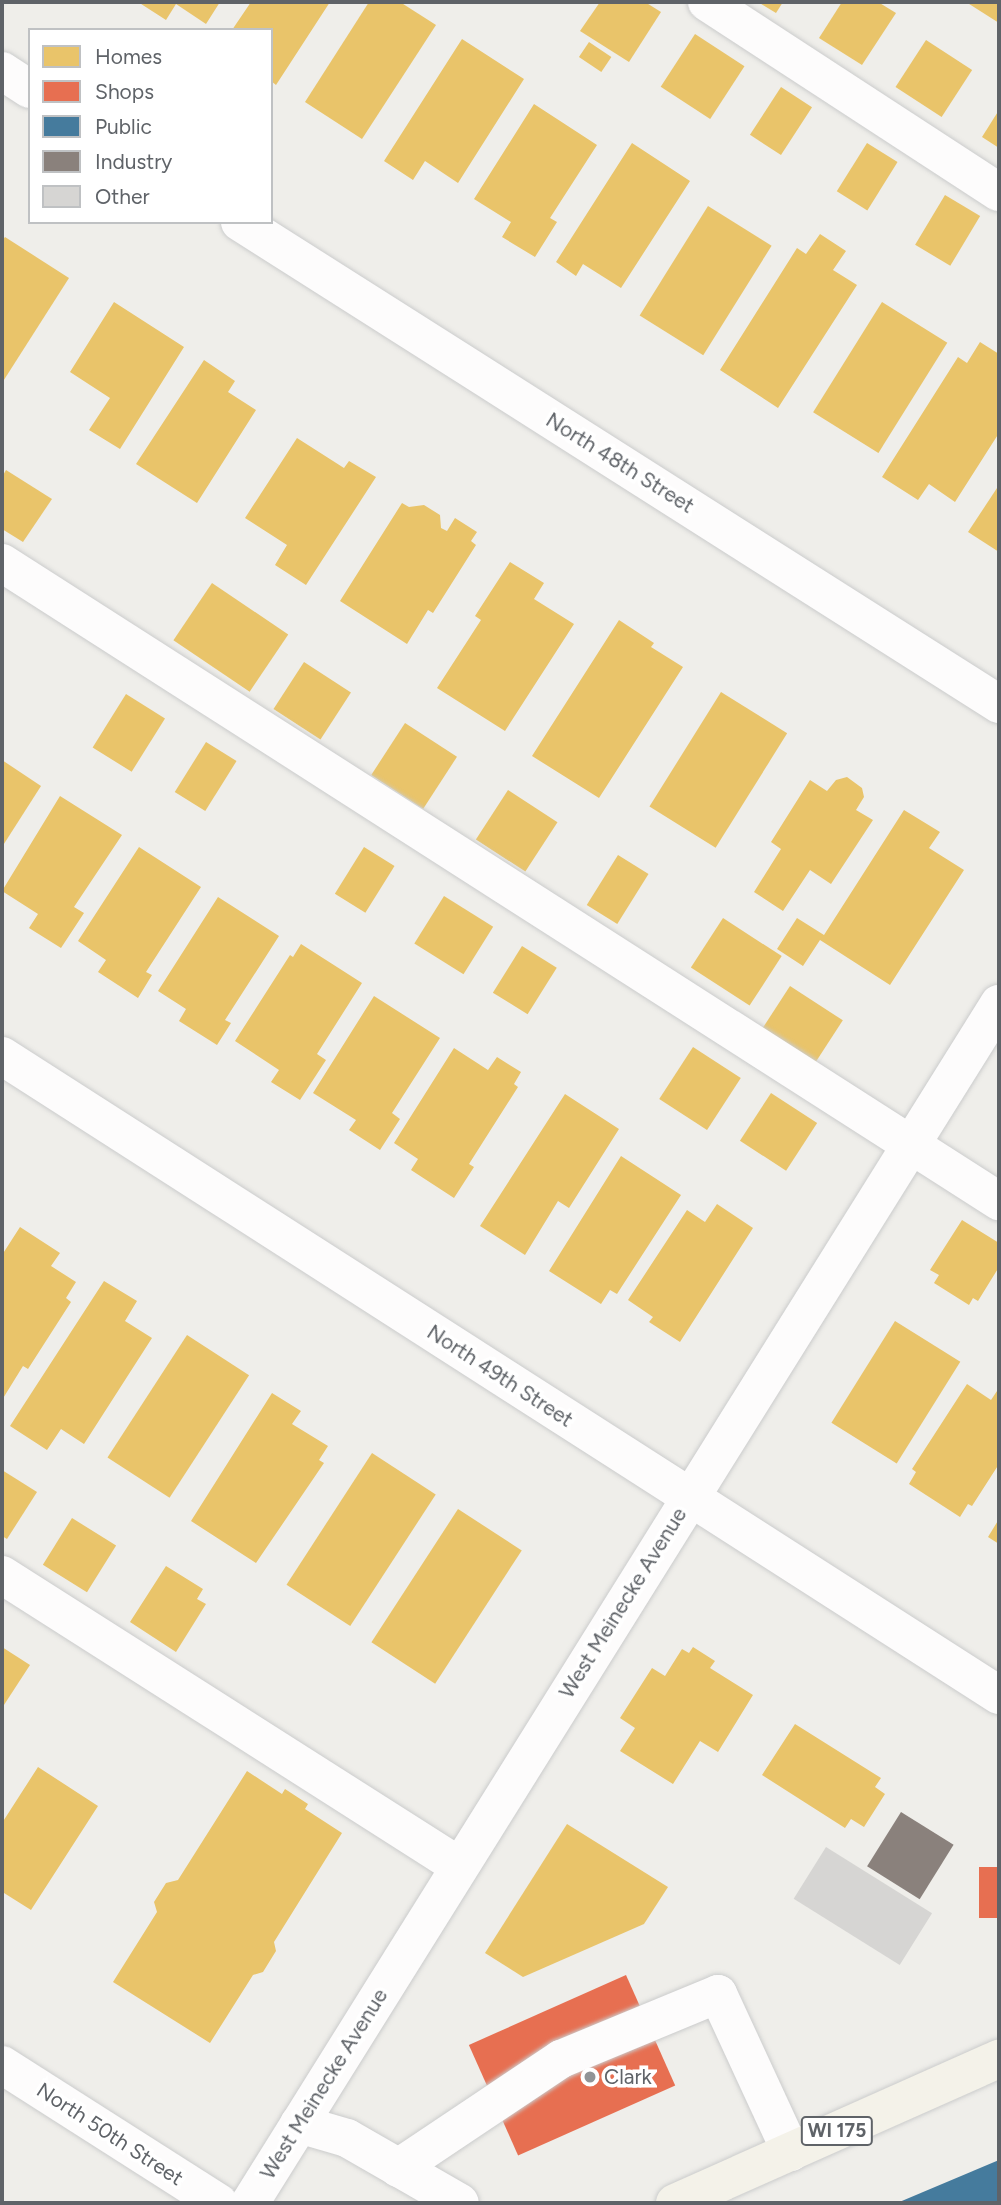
<!DOCTYPE html>
<html>
<head>
<meta charset="utf-8">
<style>
  body { margin:0 }
  #map { position:relative; width:1001px; height:2205px; overflow:hidden; background:#efeeea; font-family:Figtree,sans-serif }
  div>[style] { position:absolute }
  [style*='--x'] { left:calc(var(--x)*1px); top:calc(var(--y)*1px); width:calc(var(--w)*1px); rotate:calc(var(--a)*1deg) }
  .homes>* { inset:0; background:#e9c46a; transform-origin:0 0 }
  .shops>* { inset:0; background:#e76f51; transform-origin:0 0 }
  .public>* { inset:0; background:#457b9d }
  .industry>* { inset:0; background:#8a817c; transform-origin:0 0 }
  .building>* { inset:0; background:#d6d5d3; transform-origin:0 0 }
  .roads { filter:drop-shadow(0 0 2px #cbcccc) drop-shadow(0 0 2px #cbcccc) }
  .minor>* { height:38px; margin:-19px; padding:0 19px; transform-origin:19px; border-radius:19px; background:#fdfcfc }
  .major>* { height:38px; margin:-19px; padding:0 19px; transform-origin:19px; border-radius:19px; background:#f4f2e9 }
  .dots>* { width:19px; height:19px; translate:-50% -50%; box-sizing:border-box; border:4px solid #fff; border-radius:50% }
  span { translate:-50% -50%; white-space:nowrap; text-align:center; line-height:1.15; -webkit-text-stroke:7px #fff; paint-order:stroke }
  .shield-label span { padding:2px 5px; background:#fff; border:2px solid; border-radius:5px; -webkit-text-stroke-width:0 }
  .shield-label { font-size:19px; color:#5f6368; font-weight:700 }
  .street-label { font-size:21px; color:#5f6368 }
  .poi-label { font-size:21px; color:#5f6368 }
  .left { translate:0 -50%; text-align:left }
  .frame { position:absolute; inset:0; border:4px solid #5f6368; pointer-events:none }
  .legend { position:absolute; left:28px; top:28px; width:245px; height:196px; box-sizing:border-box; background:#fff; border:2px solid #bfc1c3; margin:0; padding:9px 12px; list-style:none; font-size:21px; color:#5f6368 }
  .legend li { display:flex; align-items:center; gap:14px; height:35px }
  .legend b { width:35px; border:2px solid #bfc1c3 }
</style>
</head>
<body>
<div id="map">
  <div class="homes">
    <i style="clip-path:polygon(138px 2px,220px 2px,206px 24px,176px 4px,166px 20px)"></i>
    <i style="clip-path:polygon(251px 2px,330px 2px,276px 85px,271px 81px,271px 30px,232px 30px)"></i>
    <i style="clip-path:polygon(369px 2px,400px 2px,436px 25px,362px 139px,305px 102px)"></i>
    <i style="clip-path:polygon(600px 2px,645px 2px,661px 12px,629px 62px,580px 31px)"></i>
    <i style="clip-path:polygon(758px 2px,783px 2px,776px 13px)"></i>
    <i style="clip-path:polygon(842px 2px,878px 2px,896px 13px,862px 65px,819px 38px)"></i>
    <i style="clip-path:polygon(966px 2px,999px 2px,999px 23px)"></i>
    <i style="left:695px;top:34px;width:59px;height:63px;rotate:33deg"></i>
    <i style="clip-path:polygon(462px 39px,524px 79px,458px 183px,425px 161px,413px 180px,384px 161px)"></i>
    <i style="left:926px;top:40px;width:55px;height:56px;rotate:33deg"></i>
    <i style="left:589px;top:42px;width:27px;height:18px;rotate:34deg"></i>
    <i style="left:781px;top:87px;width:37px;height:57px;rotate:33deg"></i>
    <i style="clip-path:polygon(534px 104px,597px 145px,550px 218px,557px 222px,535px 257px,502px 237px,511px 222px,474px 199px)"></i>
    <i style="clip-path:polygon(999px 110px,999px 148px,982px 137px)"></i>
    <i style="clip-path:polygon(632px 143px,690px 181px,621px 288px,583px 264px,576px 276px,556px 262px)"></i>
    <i style="left:867px;top:143px;width:36px;height:57px;rotate:32deg"></i>
    <i style="left:945px;top:195px;width:41px;height:58px;rotate:31deg"></i>
    <i style="left:708px;top:206px;width:75px;height:129px;rotate:32deg"></i>
    <i style="clip-path:polygon(820px 234px,846px 251px,833px 270px,857px 285px,778px 408px,720px 370px,797px 248px,806px 254px)"></i>
    <i style="clip-path:polygon(5px 237px,69px 278px,2px 383px,2px 241px)"></i>
    <i style="clip-path:polygon(114px 302px,184px 347px,120px 449px,89px 430px,110px 398px,70px 372px)"></i>
    <i style="left:882px;top:302px;width:77px;height:130px;rotate:32deg"></i>
    <i style="clip-path:polygon(980px 342px,999px 354px,999px 433px,955px 502px,929px 484px,918px 500px,882px 477px,958px 357px,967px 363px)"></i>
    <i style="clip-path:polygon(204px 360px,235px 381px,228px 392px,256px 410px,197px 503px,136px 464px)"></i>
    <i style="clip-path:polygon(297px 438px,344px 468px,349px 461px,376px 477px,306px 585px,275px 565px,287px 545px,245px 518px)"></i>
    <i style="clip-path:polygon(6px 470px,52px 499px,23px 542px,2px 529px,2px 477px)"></i>
    <i style="clip-path:polygon(999px 485px,999px 552px,968px 532px)"></i>
    <i style="clip-path:polygon(402px 503px,409px 507px,424px 505px,440px 515px,441px 528px,447px 531px,455px 518px,477px 532px,471px 541px,476px 545px,433px 613px,428px 610px,407px 644px,340px 601px)"></i>
    <i style="clip-path:polygon(510px 562px,544px 583px,534px 599px,574px 624px,505px 731px,437px 688px,481px 620px,475px 616px)"></i>
    <i style="left:212px;top:583px;width:92px;height:69px;rotate:34deg"></i>
    <i style="clip-path:polygon(619px 620px,654px 643px,651px 647px,683px 667px,599px 798px,532px 756px)"></i>
    <i style="left:304px;top:662px;width:56px;height:56px;rotate:33deg"></i>
    <i style="left:721px;top:692px;width:78px;height:135px;rotate:32deg"></i>
    <i style="left:126px;top:694px;width:46px;height:63px;rotate:32deg"></i>
    <i style="left:405px;top:723px;width:62px;height:62px;rotate:33deg"></i>
    <i style="left:206px;top:742px;width:36px;height:59px;rotate:32deg"></i>
    <i style="clip-path:polygon(2px 760px,41px 786px,2px 847px)"></i>
    <i style="clip-path:polygon(847px 777px,862px 788px,864px 797px,856px 810px,873px 820px,831px 884px,810px 870px,783px 911px,754px 892px,781px 849px,771px 842px,810px 780px,827px 791px,836px 780px)"></i>
    <i style="left:508px;top:790px;width:59px;height:59px;rotate:33deg"></i>
    <i style="clip-path:polygon(60px 796px,122px 835px,74px 907px,84px 913px,61px 948px,29px 928px,38px 914px,2px 891px)"></i>
    <i style="clip-path:polygon(904px 810px,940px 832px,929px 848px,964px 870px,890px 985px,820px 940px,803px 966px,777px 949px,797px 918px,824px 935px)"></i>
    <i style="clip-path:polygon(139px 847px,201px 887px,146px 972px,152px 975px,138px 998px,98px 972px,106px 960px,78px 941px)"></i>
    <i style="left:364px;top:847px;width:36px;height:55px;rotate:32deg"></i>
    <i style="left:618px;top:855px;width:36px;height:59px;rotate:32deg"></i>
    <i style="left:444px;top:896px;width:58px;height:56px;rotate:32deg"></i>
    <i style="clip-path:polygon(218px 897px,279px 936px,225px 1020px,231px 1023px,217px 1045px,179px 1021px,186px 1009px,158px 991px)"></i>
    <i style="left:723px;top:918px;width:70px;height:59px;rotate:33deg"></i>
    <i style="clip-path:polygon(301px 944px,362px 983px,317px 1054px,326px 1060px,300px 1100px,271px 1082px,279px 1070px,235px 1041px,290px 955px,293px 957px)"></i>
    <i style="left:522px;top:946px;width:41px;height:55px;rotate:32deg"></i>
    <i style="left:790px;top:986px;width:63px;height:51px;rotate:33deg"></i>
    <i style="clip-path:polygon(374px 996px,440px 1038px,392px 1113px,400px 1119px,380px 1150px,349px 1130px,356px 1120px,313px 1093px)"></i>
    <i style="left:693px;top:1047px;width:57px;height:62px;rotate:33deg"></i>
    <i style="clip-path:polygon(454px 1048px,488px 1070px,497px 1057px,521px 1072px,514px 1084px,518px 1087px,469px 1164px,474px 1167px,454px 1198px,411px 1170px,418px 1159px,394px 1143px)"></i>
    <i style="left:771px;top:1093px;width:55px;height:57px;rotate:33deg"></i>
    <i style="clip-path:polygon(565px 1094px,619px 1129px,569px 1208px,558px 1201px,525px 1255px,480px 1226px)"></i>
    <i style="clip-path:polygon(621px 1156px,681px 1195px,617px 1294px,610px 1290px,601px 1304px,549px 1271px)"></i>
    <i style="clip-path:polygon(717px 1204px,753px 1228px,680px 1342px,649px 1322px,653px 1317px,628px 1300px,687px 1210px,705px 1222px)"></i>
    <i style="clip-path:polygon(962px 1220px,999px 1243px,999px 1267px,978px 1301px,973px 1298px,969px 1305px,934px 1283px,939px 1275px,930px 1270px)"></i>
    <i style="clip-path:polygon(20px 1227px,60px 1253px,51px 1266px,76px 1282px,66px 1298px,71px 1302px,28px 1369px,23px 1366px,2px 1400px,2px 1255px)"></i>
    <i style="clip-path:polygon(104px 1281px,137px 1301px,125px 1321px,152px 1338px,84px 1444px,61px 1429px,47px 1450px,10px 1426px)"></i>
    <i style="left:895px;top:1321px;width:77px;height:120px;rotate:32deg"></i>
    <i style="left:187px;top:1335px;width:74px;height:146px;rotate:33deg"></i>
    <i style="clip-path:polygon(967px 1384px,991px 1400px,999px 1388px,999px 1464px,972px 1506px,968px 1504px,960px 1517px,909px 1484px,916px 1472px,912px 1469px)"></i>
    <i style="clip-path:polygon(272px 1393px,301px 1411px,292px 1424px,328px 1446px,319px 1460px,324px 1463px,256px 1563px,191px 1521px)"></i>
    <i style="left:372px;top:1453px;width:76px;height:157px;rotate:33deg"></i>
    <i style="clip-path:polygon(2px 1470px,37px 1492px,7px 1539px,2px 1536px)"></i>
    <i style="left:458px;top:1509px;width:76px;height:159px;rotate:33deg"></i>
    <i style="left:72px;top:1518px;width:52px;height:55px;rotate:32deg"></i>
    <i style="clip-path:polygon(999px 1519px,999px 1544px,988px 1537px)"></i>
    <i style="clip-path:polygon(166px 1566px,203px 1589px,197px 1599px,206px 1604px,176px 1652px,130px 1622px)"></i>
    <i style="clip-path:polygon(2px 1647px,30px 1665px,2px 1708px)"></i>
    <i style="clip-path:polygon(693px 1647px,715px 1661px,710px 1668px,753px 1695px,718px 1752px,700px 1741px,673px 1784px,620px 1751px,635px 1728px,620px 1718px,652px 1668px,665px 1676px,682px 1649px,689px 1653px)"></i>
    <i style="clip-path:polygon(795px 1724px,881px 1778px,875px 1787px,885px 1794px,864px 1827px,851px 1819px,845px 1828px,762px 1775px)"></i>
    <i style="clip-path:polygon(38px 1767px,98px 1806px,31px 1910px,4px 1893px,2px 1896px,2px 1823px)"></i>
    <i style="clip-path:polygon(247px 1771px,282px 1794px,285px 1789px,308px 1804px,305px 1809px,342px 1833px,274px 1942px,276px 1951px,263px 1972px,253px 1975px,210px 2043px,113px 1982px,157px 1912px,154px 1902px,166px 1883px,178px 1880px)"></i>
    <i style="clip-path:polygon(567px 1824px,668px 1887px,644px 1924px,523px 1977px,485px 1953px)"></i>
  </div>
  <div class="shops">
    <i style="left:999px;top:1867px;width:51px;height:20px;rotate:90deg"></i>
    <i style="left:626px;top:1975px;width:121px;height:172px;rotate:66deg"></i>
  </div>
  <div class="public">
    <i style="clip-path:polygon(999px 2160px,999px 2203px,897px 2203px)"></i>
  </div>
  <div class="industry">
    <i style="left:901px;top:1812px;width:62px;height:64px;rotate:32deg"></i>
  </div>
  <div class="building">
    <i style="left:826px;top:1847px;width:125px;height:61px;rotate:32deg"></i>
  </div>
  <div class="roads">
    <div class="minor">
      <i style="--x:707;--y:2;--w:348;--a:33.1"></i>
      <i style="--x:2;--y:71;--w:33;--a:33"></i>
      <i style="--x:240;--y:222;--w:899;--a:32.42"></i>
      <i style="--x:2;--y:563;--w:1184;--a:32.62"></i>
      <i style="--x:2;--y:1056;--w:1184;--a:32.66"></i>
      <i style="--x:2;--y:1575;--w:542;--a:32.49"></i>
      <i style="--x:2;--y:2065;--w:257;--a:32.5"></i>
      <i style="--x:299;--y:2124;--w:50;--a:16.3"></i>
      <i style="--x:347;--y:2138;--w:130;--a:29.9"></i>
      <i style="--x:398;--y:2168;--w:196;--a:-33.8"></i>
      <i style="--x:561;--y:2059;--w:170;--a:-22.5"></i>
      <i style="--x:718;--y:1994;--w:174;--a:65.2"></i>
      <i style="--x:250;--y:2203;--w:1414;--a:-58.01"></i>
    </div>
    <div class="major">
      <i style="--x:675;--y:2203;--w:355;--a:-24"></i>
    </div>
  </div>
  <div class="dots">
    <i style="left:590px;top:2077px;background:#919496"></i>
  </div>
  <div class="shield-label">
    <span style="left:837px;top:2131px">WI 175</span>
  </div>
  <div class="street-label">
    <span style="left:620px;top:463px;rotate:32deg">North 48th Street</span>
    <span style="left:500px;top:1376px;rotate:33deg">North 49th Street</span>
    <span style="left:623px;top:1603px;rotate:-58deg">West Meinecke Avenue</span>
    <span style="left:324px;top:2084px;rotate:-58deg">West Meinecke Avenue</span>
    <span style="left:110px;top:2134px;rotate:33deg">North 50th Street</span>
  </div>
  <div class="poi-label">
    <span class="left" style="left:604px;top:2077px">Clark</span>
  </div>
  <div class="frame"></div>
  <ul class="legend">
  <li><b style="height:19px;background:#e9c46a"></b>Homes</li>
  <li><b style="height:19px;background:#e76f51"></b>Shops</li>
  <li><b style="height:19px;background:#457b9d"></b>Public</li>
  <li><b style="height:19px;background:#8a817c"></b>Industry</li>
  <li><b style="height:19px;background:#d6d5d3"></b>Other</li>
  </ul>
</div>
</body>
</html>
